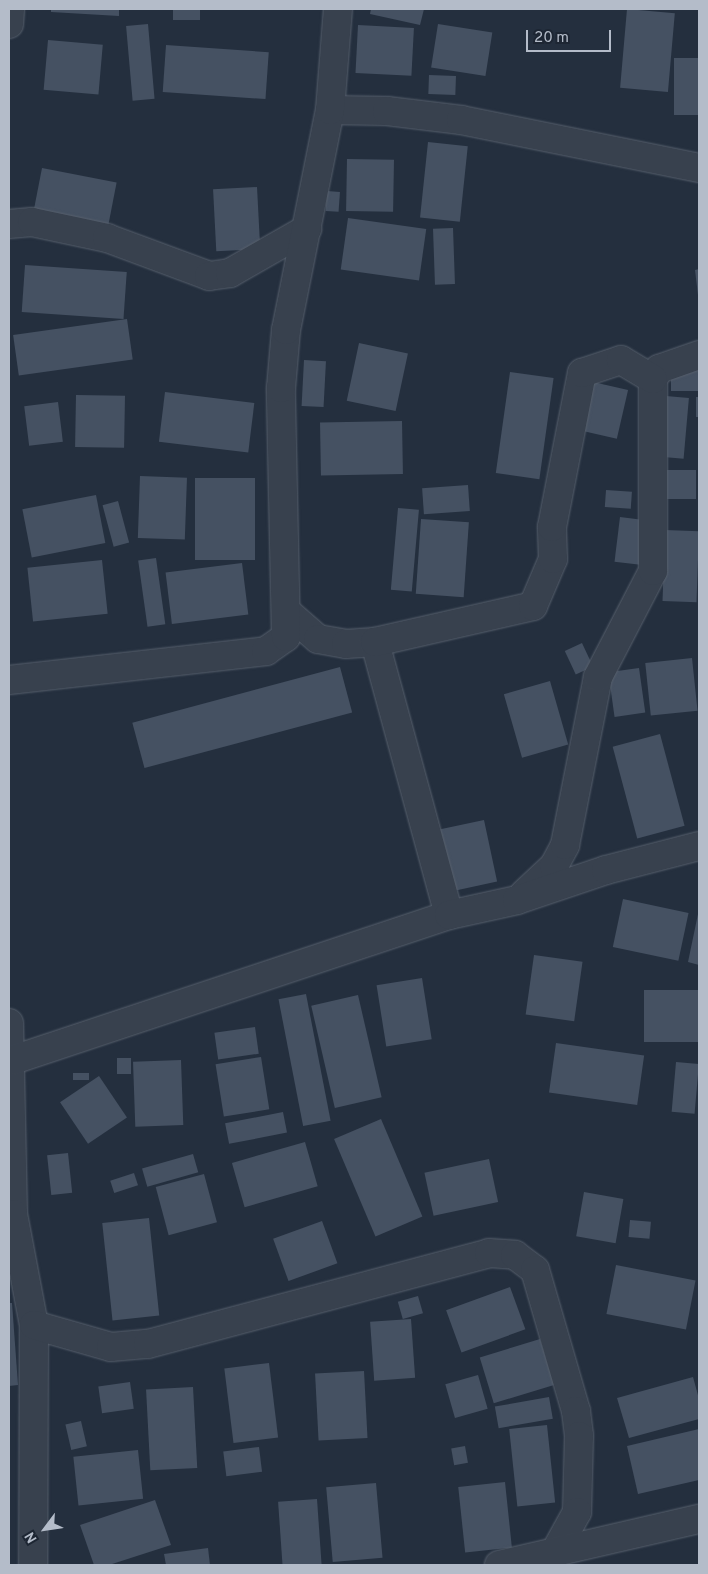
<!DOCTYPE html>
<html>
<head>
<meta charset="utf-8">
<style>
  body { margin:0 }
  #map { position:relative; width:708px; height:1574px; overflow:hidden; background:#242f3e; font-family:Overpass,sans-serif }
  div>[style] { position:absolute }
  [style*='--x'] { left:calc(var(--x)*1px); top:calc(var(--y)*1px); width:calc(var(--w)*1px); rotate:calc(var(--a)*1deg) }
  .building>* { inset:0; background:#455162; transform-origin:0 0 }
  .roads { filter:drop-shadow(0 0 1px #565f6c) drop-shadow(0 0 1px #565f6c) }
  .street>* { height:28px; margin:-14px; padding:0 14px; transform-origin:14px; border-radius:14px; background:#38414e }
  span { translate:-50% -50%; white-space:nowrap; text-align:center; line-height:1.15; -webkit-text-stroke:4.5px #1d2633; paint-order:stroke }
  .frame { position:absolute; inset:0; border:10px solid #b4bcc9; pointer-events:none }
  .north { position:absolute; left:20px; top:1504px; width:50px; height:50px; -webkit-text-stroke:4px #1d2633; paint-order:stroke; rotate:239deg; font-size:14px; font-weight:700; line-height:20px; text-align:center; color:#b4bcc9 }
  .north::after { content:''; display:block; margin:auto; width:18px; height:22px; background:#b4bcc9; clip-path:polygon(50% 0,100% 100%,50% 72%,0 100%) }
  .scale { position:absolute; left:526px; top:30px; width:85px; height:22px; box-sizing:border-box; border:2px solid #b4bcc9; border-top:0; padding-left:6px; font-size:15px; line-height:18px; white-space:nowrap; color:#b4bcc9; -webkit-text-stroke:4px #1d2633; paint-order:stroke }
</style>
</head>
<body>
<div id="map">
  <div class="building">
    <i style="clip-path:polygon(51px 9px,119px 9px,119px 16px,51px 12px)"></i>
    <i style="left:173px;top:9px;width:27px;height:11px"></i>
    <i style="clip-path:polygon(371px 9px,424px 9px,420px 25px,370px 14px)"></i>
    <i style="left:627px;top:9px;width:48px;height:79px;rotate:5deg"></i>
    <i style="left:148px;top:24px;width:75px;height:22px;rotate:85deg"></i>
    <i style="left:438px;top:24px;width:55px;height:44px;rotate:9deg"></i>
    <i style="left:358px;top:25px;width:56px;height:48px;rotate:3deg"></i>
    <i style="left:48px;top:40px;width:55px;height:50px;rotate:5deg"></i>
    <i style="left:166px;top:45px;width:103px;height:47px;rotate:4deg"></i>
    <i style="left:674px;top:58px;width:25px;height:57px"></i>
    <i style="left:429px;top:75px;width:27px;height:19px;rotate:2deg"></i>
    <i style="left:428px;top:142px;width:40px;height:76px;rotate:6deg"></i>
    <i style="left:347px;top:159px;width:47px;height:52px;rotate:1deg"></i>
    <i style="left:42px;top:168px;width:76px;height:52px;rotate:11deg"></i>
    <i style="left:257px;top:187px;width:62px;height:44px;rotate:87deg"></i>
    <i style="left:327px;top:191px;width:13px;height:20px;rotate:4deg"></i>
    <i style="left:348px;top:218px;width:79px;height:52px;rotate:8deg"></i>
    <i style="left:453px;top:228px;width:56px;height:20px;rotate:88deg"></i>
    <i style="left:25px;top:265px;width:102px;height:47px;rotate:4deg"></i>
    <i style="clip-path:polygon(699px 269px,699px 295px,698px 295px,695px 270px)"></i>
    <i style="left:127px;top:319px;width:41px;height:115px;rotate:82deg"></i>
    <i style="left:359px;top:343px;width:50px;height:59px;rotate:12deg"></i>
    <i style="left:304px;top:360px;width:22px;height:46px;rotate:3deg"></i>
    <i style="left:699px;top:370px;width:21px;height:28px;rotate:90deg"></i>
    <i style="left:510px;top:372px;width:44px;height:102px;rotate:8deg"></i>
    <i style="left:593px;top:382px;width:36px;height:50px;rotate:13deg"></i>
    <i style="left:165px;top:392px;width:90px;height:50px;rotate:7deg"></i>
    <i style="left:76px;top:395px;width:49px;height:52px;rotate:1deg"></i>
    <i style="left:666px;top:396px;width:23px;height:61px;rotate:5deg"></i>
    <i style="left:696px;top:397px;width:3px;height:20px"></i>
    <i style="left:58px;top:402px;width:40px;height:34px;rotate:83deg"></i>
    <i style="left:402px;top:421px;width:53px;height:82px;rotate:89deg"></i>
    <i style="left:666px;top:470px;width:30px;height:29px"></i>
    <i style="left:140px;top:476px;width:47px;height:62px;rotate:2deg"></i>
    <i style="left:195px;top:478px;width:60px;height:82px"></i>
    <i style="left:468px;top:485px;width:26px;height:46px;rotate:86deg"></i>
    <i style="left:606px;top:490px;width:26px;height:17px;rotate:4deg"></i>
    <i style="left:96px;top:495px;width:49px;height:75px;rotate:79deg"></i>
    <i style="left:118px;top:501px;width:43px;height:16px;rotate:75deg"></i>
    <i style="left:398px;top:508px;width:21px;height:82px;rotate:5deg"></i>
    <i style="left:620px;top:517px;width:26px;height:45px;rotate:7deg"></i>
    <i style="left:421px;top:519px;width:48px;height:75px;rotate:4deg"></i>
    <i style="left:665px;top:530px;width:34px;height:71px;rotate:2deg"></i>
    <i style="left:156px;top:558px;width:67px;height:18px;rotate:82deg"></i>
    <i style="left:102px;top:560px;width:54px;height:75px;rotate:84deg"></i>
    <i style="left:242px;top:563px;width:52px;height:77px;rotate:83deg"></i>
    <i style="left:582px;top:643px;width:26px;height:19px;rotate:65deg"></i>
    <i style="left:692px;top:658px;width:53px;height:47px;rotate:84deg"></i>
    <i style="left:340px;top:667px;width:47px;height:215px;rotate:75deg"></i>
    <i style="left:639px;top:668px;width:45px;height:31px;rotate:82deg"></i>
    <i style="left:550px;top:681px;width:66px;height:48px;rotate:74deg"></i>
    <i style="left:660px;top:734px;width:95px;height:49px;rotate:75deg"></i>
    <i style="left:484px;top:820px;width:63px;height:47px;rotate:78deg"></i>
    <i style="left:623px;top:899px;width:67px;height:49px;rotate:12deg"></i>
    <i style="clip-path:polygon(698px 914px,699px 914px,699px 965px,688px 962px)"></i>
    <i style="left:534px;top:955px;width:49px;height:60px;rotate:8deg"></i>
    <i style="left:422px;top:978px;width:62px;height:46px;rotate:81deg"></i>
    <i style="left:699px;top:990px;width:52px;height:55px;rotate:90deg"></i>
    <i style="left:306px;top:994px;width:129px;height:28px;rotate:79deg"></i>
    <i style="left:358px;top:995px;width:105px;height:48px;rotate:77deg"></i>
    <i style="left:255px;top:1027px;width:27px;height:41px;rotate:82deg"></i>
    <i style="left:556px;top:1043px;width:89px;height:50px;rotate:8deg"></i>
    <i style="left:261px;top:1057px;width:53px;height:46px;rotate:81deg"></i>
    <i style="left:117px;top:1058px;width:14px;height:16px"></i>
    <i style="left:181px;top:1060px;width:65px;height:48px;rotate:88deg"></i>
    <i style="left:676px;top:1062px;width:23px;height:50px;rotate:5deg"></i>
    <i style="left:89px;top:1073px;width:7px;height:16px;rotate:90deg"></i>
    <i style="left:99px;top:1076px;width:50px;height:47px;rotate:56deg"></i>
    <i style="left:283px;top:1112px;width:21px;height:59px;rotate:79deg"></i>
    <i style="left:381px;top:1119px;width:106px;height:51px;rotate:67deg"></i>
    <i style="left:305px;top:1142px;width:46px;height:76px;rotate:74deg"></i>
    <i style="left:68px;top:1153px;width:40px;height:21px;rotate:84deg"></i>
    <i style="left:193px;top:1154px;width:19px;height:53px;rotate:74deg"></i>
    <i style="left:489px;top:1159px;width:44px;height:66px;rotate:78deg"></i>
    <i style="left:134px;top:1173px;width:13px;height:25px;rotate:72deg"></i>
    <i style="left:204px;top:1174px;width:50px;height:50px;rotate:75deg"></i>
    <i style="left:584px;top:1192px;width:40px;height:45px;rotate:10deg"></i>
    <i style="left:149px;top:1218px;width:98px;height:47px;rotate:84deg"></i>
    <i style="left:630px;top:1220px;width:21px;height:17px;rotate:5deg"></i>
    <i style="left:322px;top:1221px;width:45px;height:52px;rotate:70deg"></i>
    <i style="left:616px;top:1265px;width:81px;height:50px;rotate:11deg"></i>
    <i style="left:510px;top:1287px;width:45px;height:68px;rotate:70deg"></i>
    <i style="left:418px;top:1296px;width:18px;height:21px;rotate:74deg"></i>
    <i style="clip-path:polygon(9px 1303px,12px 1303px,18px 1385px,9px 1386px)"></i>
    <i style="left:411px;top:1319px;width:59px;height:41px;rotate:86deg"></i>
    <i style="left:540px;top:1339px;width:48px;height:63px;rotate:73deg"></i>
    <i style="left:269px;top:1363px;width:75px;height:45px;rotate:83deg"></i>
    <i style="left:364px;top:1371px;width:67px;height:49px;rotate:87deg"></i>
    <i style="left:478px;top:1375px;width:35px;height:34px;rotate:74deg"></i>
    <i style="clip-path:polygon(693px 1377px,699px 1399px,699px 1419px,629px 1438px,617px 1398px)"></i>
    <i style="left:130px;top:1382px;width:27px;height:32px;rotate:82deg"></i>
    <i style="left:193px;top:1387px;width:81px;height:47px;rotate:87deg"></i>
    <i style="left:549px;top:1397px;width:22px;height:55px;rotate:80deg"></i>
    <i style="left:81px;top:1421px;width:26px;height:16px;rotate:77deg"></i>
    <i style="left:547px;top:1425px;width:78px;height:38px;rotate:84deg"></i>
    <i style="clip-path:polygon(699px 1429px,699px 1480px,638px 1494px,627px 1446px)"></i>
    <i style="left:465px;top:1446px;width:17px;height:14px;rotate:80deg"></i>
    <i style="left:259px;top:1447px;width:25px;height:36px;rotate:83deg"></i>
    <i style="left:138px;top:1450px;width:49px;height:65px;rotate:84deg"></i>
    <i style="left:505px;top:1482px;width:66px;height:47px;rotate:84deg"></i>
    <i style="left:376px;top:1483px;width:75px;height:50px;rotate:85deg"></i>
    <i style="left:317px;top:1499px;width:66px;height:39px;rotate:86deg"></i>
    <i style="clip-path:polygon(155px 1500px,171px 1545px,109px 1565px,94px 1565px,80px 1525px)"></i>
    <i style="clip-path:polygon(208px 1548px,210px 1565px,166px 1565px,164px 1554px)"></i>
  </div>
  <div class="roads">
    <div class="street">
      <i style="--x:9;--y:24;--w:15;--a:-86"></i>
      <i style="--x:330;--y:110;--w:57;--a:1"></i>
      <i style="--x:387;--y:111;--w:75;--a:6.9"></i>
      <i style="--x:461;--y:120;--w:243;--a:11.4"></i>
      <i style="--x:9;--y:224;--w:23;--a:-5"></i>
      <i style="--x:32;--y:222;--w:77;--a:12"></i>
      <i style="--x:107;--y:238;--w:109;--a:20.4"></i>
      <i style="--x:209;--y:276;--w:21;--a:-8"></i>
      <i style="--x:230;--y:273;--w:89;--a:-29.7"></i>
      <i style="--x:287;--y:612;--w:41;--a:41.1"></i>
      <i style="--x:318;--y:639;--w:28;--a:10"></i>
      <i style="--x:346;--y:644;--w:29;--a:-4"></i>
      <i style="--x:9;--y:680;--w:259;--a:-6.4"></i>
      <i style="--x:266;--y:651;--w:24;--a:-35"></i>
      <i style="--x:286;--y:637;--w:249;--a:-91.2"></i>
      <i style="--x:281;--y:388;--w:58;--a:-85.1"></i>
      <i style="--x:286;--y:330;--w:224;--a:-78.7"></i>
      <i style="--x:330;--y:110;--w:101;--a:-85.5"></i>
      <i style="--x:524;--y:894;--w:41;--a:-43"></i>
      <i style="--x:554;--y:866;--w:24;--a:-62"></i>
      <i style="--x:565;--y:845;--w:171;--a:-78.9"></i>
      <i style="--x:598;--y:677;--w:119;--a:-62.6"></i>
      <i style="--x:653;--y:571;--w:192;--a:-90"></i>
      <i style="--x:653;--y:379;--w:12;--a:-59"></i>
      <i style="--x:659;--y:369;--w:42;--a:-19.3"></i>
      <i style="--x:449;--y:915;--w:283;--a:-105.2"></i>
      <i style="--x:375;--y:642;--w:162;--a:-12.8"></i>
      <i style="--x:533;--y:606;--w:51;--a:-66.9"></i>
      <i style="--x:553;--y:559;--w:32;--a:-92"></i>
      <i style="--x:552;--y:527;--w:157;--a:-79"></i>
      <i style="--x:582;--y:373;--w:41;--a:-18.4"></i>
      <i style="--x:621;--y:360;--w:37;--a:31"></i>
      <i style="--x:9;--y:1023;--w:191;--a:88.8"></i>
      <i style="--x:13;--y:1214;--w:113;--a:79.3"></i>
      <i style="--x:34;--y:1325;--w:240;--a:90.2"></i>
      <i style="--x:10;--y:1061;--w:463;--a:-18.4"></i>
      <i style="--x:449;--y:915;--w:70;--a:-12.4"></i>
      <i style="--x:517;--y:900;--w:94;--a:-18.6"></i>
      <i style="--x:606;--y:870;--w:96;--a:-14.5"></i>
      <i style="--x:34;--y:1325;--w:80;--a:15.9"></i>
      <i style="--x:111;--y:1347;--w:37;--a:-5"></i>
      <i style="--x:148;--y:1344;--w:353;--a:-14.9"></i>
      <i style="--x:489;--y:1253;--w:26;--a:4"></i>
      <i style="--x:515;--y:1255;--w:25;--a:37"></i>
      <i style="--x:535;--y:1270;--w:147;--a:73.8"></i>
      <i style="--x:576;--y:1411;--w:25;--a:83"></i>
      <i style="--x:579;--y:1436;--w:76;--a:91.5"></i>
      <i style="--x:577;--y:1512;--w:43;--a:118.9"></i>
      <i style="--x:499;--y:1565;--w:205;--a:-13"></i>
    </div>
  </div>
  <div class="frame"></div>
  <div class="north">N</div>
  <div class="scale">20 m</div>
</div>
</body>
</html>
